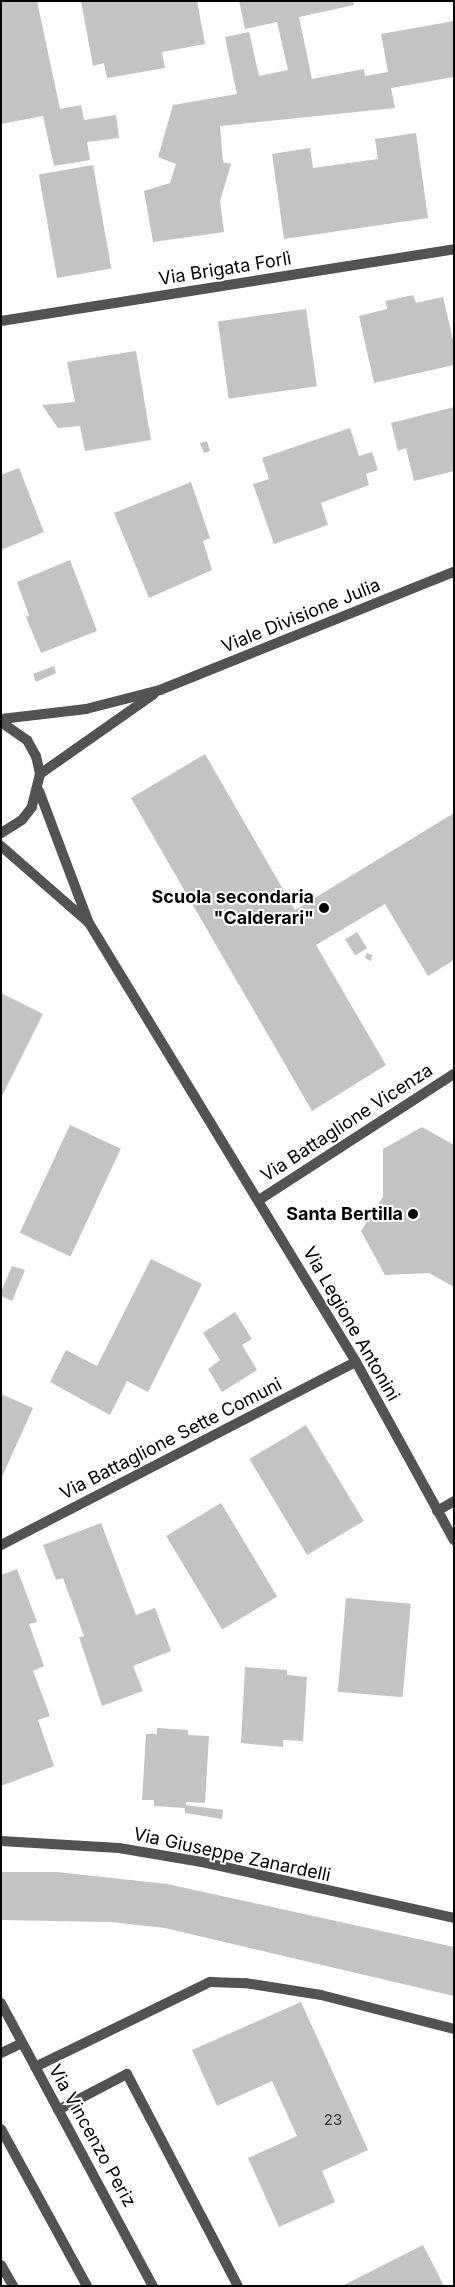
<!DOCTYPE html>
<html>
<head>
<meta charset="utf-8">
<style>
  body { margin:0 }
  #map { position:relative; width:455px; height:2287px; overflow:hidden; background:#fff; font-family:Inter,sans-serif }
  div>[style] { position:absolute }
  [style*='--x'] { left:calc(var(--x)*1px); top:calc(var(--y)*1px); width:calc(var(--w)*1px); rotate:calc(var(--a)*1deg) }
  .building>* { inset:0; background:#c3c3c3; transform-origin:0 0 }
  .service>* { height:10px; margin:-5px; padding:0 5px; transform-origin:5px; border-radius:5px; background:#535353 }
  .minor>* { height:10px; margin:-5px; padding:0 5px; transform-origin:5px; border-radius:5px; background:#535353 }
  .tertiary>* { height:10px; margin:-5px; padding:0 5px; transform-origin:5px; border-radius:5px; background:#535353 }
  .dots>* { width:14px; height:14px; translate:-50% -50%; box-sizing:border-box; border:2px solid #fff; border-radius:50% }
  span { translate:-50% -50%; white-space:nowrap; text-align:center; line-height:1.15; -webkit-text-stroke:4px #fff; paint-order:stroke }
  .number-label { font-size:15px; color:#313131 }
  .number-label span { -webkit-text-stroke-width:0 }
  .street-label { font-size:18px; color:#000 }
  .poi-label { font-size:18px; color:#000; font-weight:700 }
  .right { translate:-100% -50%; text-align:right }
  .frame { position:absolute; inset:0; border:2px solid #000; pointer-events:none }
</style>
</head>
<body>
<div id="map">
  <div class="building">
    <i style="clip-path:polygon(1px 1px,37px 1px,60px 109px,81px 105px,84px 120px,116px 115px,119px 138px,87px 142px,90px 160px,54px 166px,43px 116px,1px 124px)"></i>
    <i style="clip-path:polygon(81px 1px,197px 1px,205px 44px,162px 52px,165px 68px,107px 78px,104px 63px,93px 66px)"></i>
    <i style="clip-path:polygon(239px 1px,353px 1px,354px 5px,299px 17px,312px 79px,364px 69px,365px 76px,388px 72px,381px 34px,454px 21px,454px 77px,391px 88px,395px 108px,220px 126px,223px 162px,231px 164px,220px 201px,224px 232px,153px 242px,144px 191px,170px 183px,176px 164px,158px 157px,173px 105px,237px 94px,225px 37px,249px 32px,259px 76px,288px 70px,277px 22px,245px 29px)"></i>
    <i style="clip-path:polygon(416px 133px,428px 218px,284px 239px,272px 154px,310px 148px,313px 168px,378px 159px,375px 139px)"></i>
    <i style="left:93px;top:165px;width:105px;height:55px;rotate:80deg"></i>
    <i style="clip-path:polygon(413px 295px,416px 303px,443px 297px,454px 344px,454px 365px,374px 383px,359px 316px,387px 309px,386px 301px)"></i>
    <i style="left:306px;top:309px;width:78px;height:89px;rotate:82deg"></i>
    <i style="clip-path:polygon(136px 351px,151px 440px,85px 451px,80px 426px,58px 428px,42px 405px,75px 402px,67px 362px)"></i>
    <i style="clip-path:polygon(454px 407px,454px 471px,414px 481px,406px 448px,398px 451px,391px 423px)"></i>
    <i style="clip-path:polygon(350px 428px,359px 456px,372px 452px,378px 470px,366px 474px,369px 485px,321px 503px,328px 525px,274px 544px,253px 484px,269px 479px,262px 458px)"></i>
    <i style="clip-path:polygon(207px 441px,210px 451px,204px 453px,200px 443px)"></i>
    <i style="clip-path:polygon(19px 468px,44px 532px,1px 550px,1px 475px)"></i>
    <i style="clip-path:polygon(191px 482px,210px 538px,203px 541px,212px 570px,149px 598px,114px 513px)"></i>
    <i style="clip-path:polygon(70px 560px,97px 631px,41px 653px,26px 617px,29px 615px,17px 582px)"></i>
    <i style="clip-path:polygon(54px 666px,56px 673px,36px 682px,33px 674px)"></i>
    <i style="clip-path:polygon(205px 754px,295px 910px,454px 813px,454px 960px,428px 976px,385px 904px,316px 945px,386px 1065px,312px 1111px,131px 798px)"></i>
    <i style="left:357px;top:932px;width:19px;height:14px;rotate:58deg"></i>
    <i style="clip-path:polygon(367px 953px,372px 955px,371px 961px,365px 958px)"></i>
    <i style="clip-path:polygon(1px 993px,43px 1014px,1px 1098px)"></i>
    <i style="left:70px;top:1125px;width:56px;height:119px;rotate:25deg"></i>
    <i style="clip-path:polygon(422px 1127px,454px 1145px,454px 1287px,429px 1273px,385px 1275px,361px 1231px,383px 1197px,383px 1149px)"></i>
    <i style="clip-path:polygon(151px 1259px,202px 1284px,148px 1392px,127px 1381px,110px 1415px,50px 1382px,66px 1350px,97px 1366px)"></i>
    <i style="clip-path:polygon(12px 1266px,25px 1270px,12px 1301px,1px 1296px,1px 1292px)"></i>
    <i style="clip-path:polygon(235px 1312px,252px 1339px,242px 1345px,257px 1370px,222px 1392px,208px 1369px,220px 1360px,203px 1333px)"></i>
    <i style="clip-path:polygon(1px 1394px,33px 1408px,1px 1479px)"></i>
    <i style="left:306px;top:1425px;width:112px;height:66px;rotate:59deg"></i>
    <i style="left:221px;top:1503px;width:109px;height:64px;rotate:59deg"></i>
    <i style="clip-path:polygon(101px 1523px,136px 1615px,155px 1608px,171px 1651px,133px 1666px,143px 1691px,102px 1706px,79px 1637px,84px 1636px,63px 1578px,56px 1580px,43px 1545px)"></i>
    <i style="clip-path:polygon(17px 1569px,37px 1622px,29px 1624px,44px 1666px,33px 1671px,50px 1716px,38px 1720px,54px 1766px,1px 1786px,1px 1575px)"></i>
    <i style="left:346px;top:1598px;width:65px;height:94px;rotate:5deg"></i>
    <i style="clip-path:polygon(245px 1667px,287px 1670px,287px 1675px,307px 1677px,303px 1741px,283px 1740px,283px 1747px,241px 1743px)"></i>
    <i style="clip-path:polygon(157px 1728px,188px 1730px,188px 1735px,209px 1736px,205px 1803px,186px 1802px,186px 1805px,223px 1810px,222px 1819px,185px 1813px,185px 1808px,154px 1806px,154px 1800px,142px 1800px,146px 1734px,157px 1734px)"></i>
    <i style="clip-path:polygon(1px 1872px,57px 1872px,167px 1884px,454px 1947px,454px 1996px,165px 1928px,111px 1922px,1px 1920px)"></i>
    <i style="clip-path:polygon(301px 2002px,368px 2150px,322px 2171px,335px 2202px,279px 2227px,248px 2158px,297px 2136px,272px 2081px,217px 2106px,192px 2050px)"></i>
    <i style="clip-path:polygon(423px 2245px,444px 2286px,342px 2286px)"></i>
  </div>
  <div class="service">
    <i style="--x:1;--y:2053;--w:23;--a:-25"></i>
    <i style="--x:58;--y:2110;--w:78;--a:-27.6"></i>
    <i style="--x:127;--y:2074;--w:239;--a:62.4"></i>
    <i style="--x:1;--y:2129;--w:179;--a:61.3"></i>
    <i style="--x:1;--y:2265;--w:24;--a:60"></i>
  </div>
  <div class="minor">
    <i style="--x:1;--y:321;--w:459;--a:-9"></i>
    <i style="--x:1;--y:719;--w:86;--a:-6.7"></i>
    <i style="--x:86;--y:709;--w:76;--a:-14.4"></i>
    <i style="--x:160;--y:690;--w:317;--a:-21.9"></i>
    <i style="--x:40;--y:774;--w:139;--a:-35.1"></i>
    <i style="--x:259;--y:1200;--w:232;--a:-32.9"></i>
    <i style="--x:437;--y:1511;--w:20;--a:-30"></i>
    <i style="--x:1;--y:1545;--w:399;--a:-27.3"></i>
    <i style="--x:1;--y:2003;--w:321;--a:61.8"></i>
    <i style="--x:35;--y:2067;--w:195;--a:-25.9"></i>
    <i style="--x:210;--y:1982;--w:35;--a:2"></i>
    <i style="--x:245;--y:1983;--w:77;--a:9"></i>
    <i style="--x:321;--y:1995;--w:137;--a:14.3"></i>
  </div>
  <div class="tertiary">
    <i style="--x:1;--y:722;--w:32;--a:35"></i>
    <i style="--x:27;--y:740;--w:18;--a:61"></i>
    <i style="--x:36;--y:756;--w:18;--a:77"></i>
    <i style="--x:40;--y:774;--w:34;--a:104"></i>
    <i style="--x:32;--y:807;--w:16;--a:128"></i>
    <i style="--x:22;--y:820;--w:25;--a:148"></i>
    <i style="--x:39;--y:791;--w:141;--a:69.3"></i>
    <i style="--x:89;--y:923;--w:514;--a:58.69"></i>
    <i style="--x:356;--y:1362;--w:203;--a:61.2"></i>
    <i style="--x:1;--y:846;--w:114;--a:41.1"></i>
    <i style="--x:1;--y:1841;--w:118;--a:3.4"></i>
    <i style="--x:119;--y:1848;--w:84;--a:9.6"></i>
    <i style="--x:202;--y:1862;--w:258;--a:12.5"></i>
  </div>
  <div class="dots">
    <i style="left:324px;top:908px;background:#000"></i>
    <i style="left:413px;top:1214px;background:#000"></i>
  </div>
  <div class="number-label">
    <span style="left:333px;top:2120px">23</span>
  </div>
  <div class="street-label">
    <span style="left:225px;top:269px;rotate:-9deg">Via Brigata Forlì</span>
    <span style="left:301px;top:616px;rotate:-22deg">Viale Divisione Julia</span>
    <span style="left:347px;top:1123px;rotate:-33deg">Via Battaglione Vicenza</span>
    <span style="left:351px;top:1324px;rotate:60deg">Via Legione Antonini</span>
    <span style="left:171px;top:1439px;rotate:-27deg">Via Battaglione Sette Comuni</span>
    <span style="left:232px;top:1855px;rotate:12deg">Via Giuseppe Zanardelli</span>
    <span style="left:92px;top:2136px;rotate:61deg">Via Vincenzo Periz</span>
  </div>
  <div class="poi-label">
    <span class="right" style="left:314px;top:908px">Scuola secondaria<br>"Calderari"</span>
    <span class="right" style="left:403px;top:1214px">Santa Bertilla</span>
  </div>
  <div class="frame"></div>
</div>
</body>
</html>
